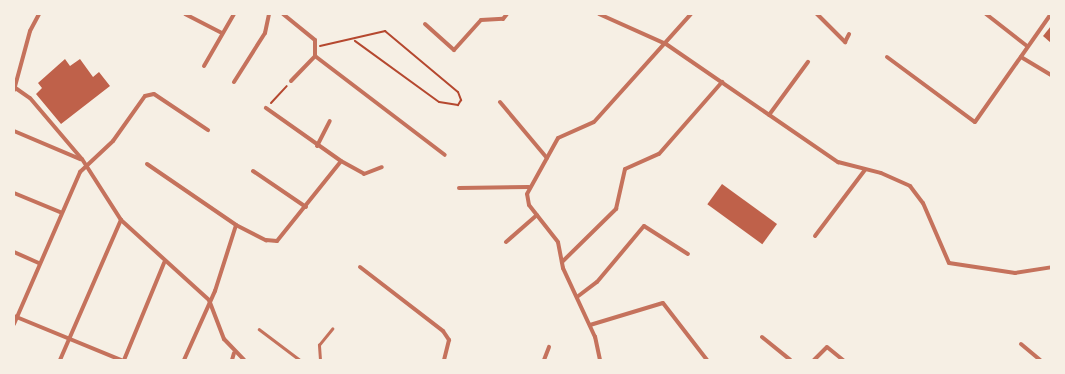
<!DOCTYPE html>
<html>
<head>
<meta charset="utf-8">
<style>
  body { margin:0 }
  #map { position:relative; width:1065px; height:374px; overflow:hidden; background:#f6efe4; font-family:Overpass,sans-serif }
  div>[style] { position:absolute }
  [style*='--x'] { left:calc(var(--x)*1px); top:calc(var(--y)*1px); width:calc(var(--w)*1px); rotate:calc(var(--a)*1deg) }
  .building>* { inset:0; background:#bf614a; transform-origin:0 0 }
  .path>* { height:2px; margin:-1px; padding:0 1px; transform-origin:1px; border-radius:1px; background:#b5482f }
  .service>* { height:2.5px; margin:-1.25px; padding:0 1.25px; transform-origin:1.25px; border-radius:1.25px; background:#c5725c }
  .minor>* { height:4px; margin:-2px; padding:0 2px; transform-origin:2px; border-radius:2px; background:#c5725c }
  span { translate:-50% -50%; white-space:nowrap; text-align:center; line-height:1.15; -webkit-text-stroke:3px #f6efe4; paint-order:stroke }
  .frame { position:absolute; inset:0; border:15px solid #f6efe4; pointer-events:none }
</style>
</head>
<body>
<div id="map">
  <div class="building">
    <i style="clip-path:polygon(1051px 26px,1051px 43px,1043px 36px)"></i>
    <i style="clip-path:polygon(65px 59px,70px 66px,80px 59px,93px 77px,99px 72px,110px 86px,61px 124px,36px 94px,42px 88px,38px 83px)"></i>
    <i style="left:722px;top:184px;width:68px;height:25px;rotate:36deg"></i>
  </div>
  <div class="path">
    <i style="--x:320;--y:46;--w:67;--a:-13"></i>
    <i style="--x:385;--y:31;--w:95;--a:39.9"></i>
    <i style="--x:458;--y:92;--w:9;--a:69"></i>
    <i style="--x:461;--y:100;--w:6;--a:121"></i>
    <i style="--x:458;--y:105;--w:19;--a:-171"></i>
    <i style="--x:439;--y:102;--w:104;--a:-144"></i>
    <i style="--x:271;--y:103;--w:23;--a:-47"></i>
  </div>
  <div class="service">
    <i style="--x:259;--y:329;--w:51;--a:37.1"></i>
    <i style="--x:320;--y:360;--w:15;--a:-94"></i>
    <i style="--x:319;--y:345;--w:21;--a:-51"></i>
  </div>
  <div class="minor">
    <i style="--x:185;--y:14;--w:42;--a:27.2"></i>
    <i style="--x:283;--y:14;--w:41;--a:39.1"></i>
    <i style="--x:315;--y:40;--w:16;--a:90"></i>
    <i style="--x:315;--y:56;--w:163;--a:37.3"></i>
    <i style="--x:599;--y:14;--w:73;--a:24.1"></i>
    <i style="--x:666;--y:44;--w:209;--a:34.5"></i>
    <i style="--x:838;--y:162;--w:44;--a:14.3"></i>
    <i style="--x:881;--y:173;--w:32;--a:24"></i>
    <i style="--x:910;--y:186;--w:21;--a:53"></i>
    <i style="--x:923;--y:203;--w:65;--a:66.6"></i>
    <i style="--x:949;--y:263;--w:67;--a:8.6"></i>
    <i style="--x:1015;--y:273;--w:36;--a:-9"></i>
    <i style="--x:817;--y:14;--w:40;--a:45"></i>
    <i style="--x:845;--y:42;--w:9;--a:-63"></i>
    <i style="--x:986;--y:14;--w:52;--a:38"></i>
    <i style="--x:425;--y:24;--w:39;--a:42"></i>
    <i style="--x:454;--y:50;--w:40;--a:-48"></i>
    <i style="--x:481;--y:20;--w:22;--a:-3"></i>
    <i style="--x:503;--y:19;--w:6;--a:-51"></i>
    <i style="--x:887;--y:57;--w:109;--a:36.5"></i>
    <i style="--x:975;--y:122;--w:132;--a:-54.9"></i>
    <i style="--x:1021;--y:57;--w:35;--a:31"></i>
    <i style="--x:204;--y:66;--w:60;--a:-60"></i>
    <i style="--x:291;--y:81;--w:35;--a:-46"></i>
    <i style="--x:234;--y:82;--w:58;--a:-57.7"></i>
    <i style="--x:265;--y:33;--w:19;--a:-78"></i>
    <i style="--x:14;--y:87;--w:19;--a:35"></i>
    <i style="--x:30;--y:98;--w:80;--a:49.6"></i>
    <i style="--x:82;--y:159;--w:72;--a:57.4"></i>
    <i style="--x:121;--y:220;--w:119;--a:42.3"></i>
    <i style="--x:209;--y:300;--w:42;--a:69"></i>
    <i style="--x:224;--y:339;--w:29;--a:46"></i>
    <i style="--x:14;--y:90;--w:61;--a:-74.8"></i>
    <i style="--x:30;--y:31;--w:19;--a:-62"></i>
    <i style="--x:500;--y:102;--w:73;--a:50"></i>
    <i style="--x:769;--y:115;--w:66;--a:-53.7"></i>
    <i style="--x:14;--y:131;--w:72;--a:23"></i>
    <i style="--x:317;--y:146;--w:28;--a:-63"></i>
    <i style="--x:341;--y:161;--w:26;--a:29"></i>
    <i style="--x:364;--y:174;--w:19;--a:-21"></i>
    <i style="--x:147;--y:164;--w:108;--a:34.4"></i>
    <i style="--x:236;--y:225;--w:34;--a:27"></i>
    <i style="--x:266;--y:240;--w:11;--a:5"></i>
    <i style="--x:277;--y:241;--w:102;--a:-51.3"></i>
    <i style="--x:341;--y:161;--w:92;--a:-144.8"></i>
    <i style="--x:253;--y:171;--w:64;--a:34.2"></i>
    <i style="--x:459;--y:188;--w:70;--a:-0.8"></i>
    <i style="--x:14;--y:193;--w:50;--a:22.4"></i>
    <i style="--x:815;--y:236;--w:83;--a:-52.9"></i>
    <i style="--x:506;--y:242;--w:41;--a:-41.1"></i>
    <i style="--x:14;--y:252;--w:27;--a:24"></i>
    <i style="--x:562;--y:262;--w:76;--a:-44.5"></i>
    <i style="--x:616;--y:209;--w:41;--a:-77.3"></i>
    <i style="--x:625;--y:169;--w:37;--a:-24"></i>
    <i style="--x:659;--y:154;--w:96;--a:-48.8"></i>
    <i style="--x:360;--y:267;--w:105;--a:37.6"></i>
    <i style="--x:443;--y:331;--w:11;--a:56"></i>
    <i style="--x:449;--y:340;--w:21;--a:104"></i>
    <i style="--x:577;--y:297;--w:25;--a:-37"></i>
    <i style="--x:597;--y:282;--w:73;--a:-50"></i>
    <i style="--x:644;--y:226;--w:52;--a:32.5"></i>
    <i style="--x:14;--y:316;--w:116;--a:22.4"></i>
    <i style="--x:14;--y:324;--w:166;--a:-66.5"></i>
    <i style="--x:80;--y:172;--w:45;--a:-43.2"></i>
    <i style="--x:113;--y:141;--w:55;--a:-54.6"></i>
    <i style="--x:145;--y:96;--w:9;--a:-13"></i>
    <i style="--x:154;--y:94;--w:65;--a:33.7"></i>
    <i style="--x:590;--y:325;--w:76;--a:-16.8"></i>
    <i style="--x:663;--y:303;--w:72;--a:52.3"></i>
    <i style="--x:762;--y:337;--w:36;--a:39"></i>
    <i style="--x:1021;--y:344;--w:25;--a:40"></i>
    <i style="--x:60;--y:360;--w:153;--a:-66.5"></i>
    <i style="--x:124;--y:360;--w:105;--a:-67.6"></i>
    <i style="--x:184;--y:360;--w:76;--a:-65.8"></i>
    <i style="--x:215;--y:291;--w:69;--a:-72.3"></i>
    <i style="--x:232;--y:360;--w:7;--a:-74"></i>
    <i style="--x:544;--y:360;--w:14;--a:-69"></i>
    <i style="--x:600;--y:360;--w:24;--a:-102"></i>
    <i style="--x:595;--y:337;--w:76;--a:-114.9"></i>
    <i style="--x:563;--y:268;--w:26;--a:-101"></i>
    <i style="--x:558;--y:242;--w:47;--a:-128.1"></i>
    <i style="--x:529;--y:205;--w:11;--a:-100"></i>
    <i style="--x:527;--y:194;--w:64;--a:-61"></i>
    <i style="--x:558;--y:138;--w:39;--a:-24"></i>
    <i style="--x:594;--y:122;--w:145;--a:-48.1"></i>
    <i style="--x:814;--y:360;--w:18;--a:-45"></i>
    <i style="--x:827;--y:347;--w:21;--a:39"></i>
  </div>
  <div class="frame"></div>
</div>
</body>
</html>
